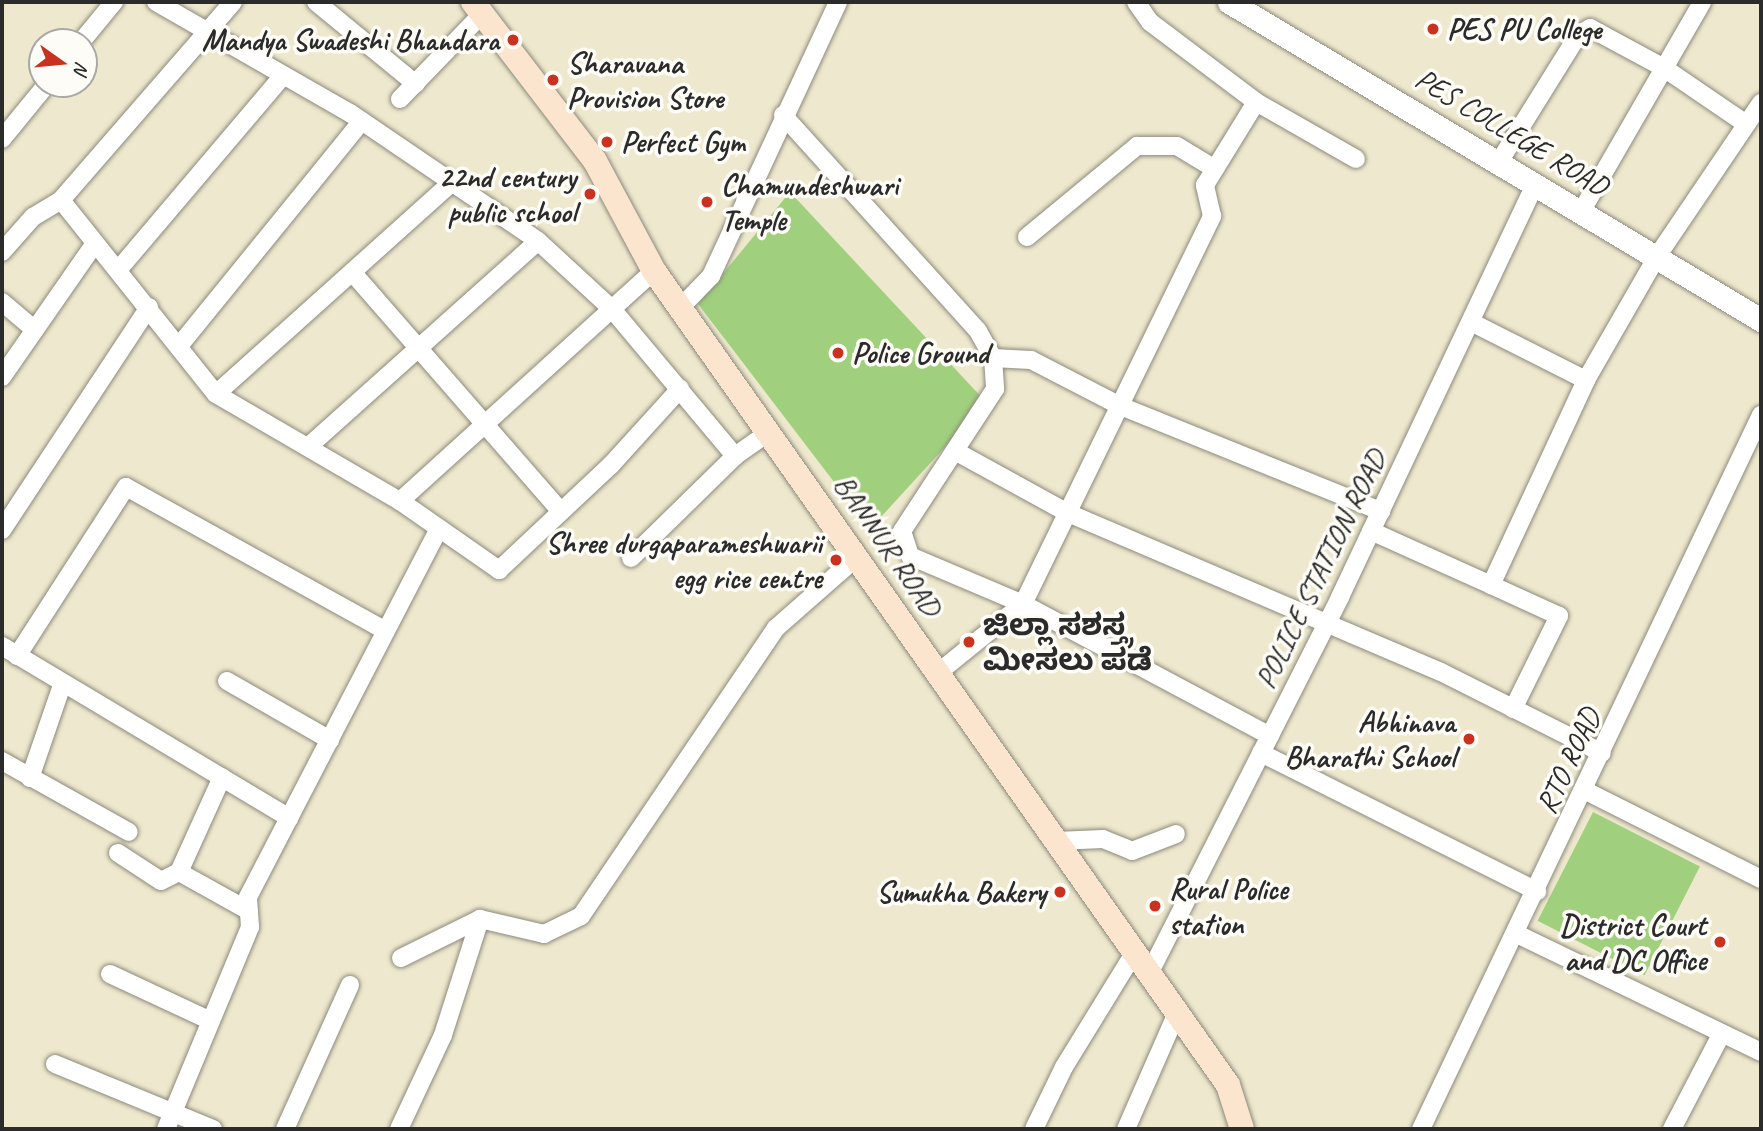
<!DOCTYPE html>
<html>
<head>
<meta charset="utf-8">
<style>
  body { margin:0 }
  #map { position:relative; width:1763px; height:1131px; overflow:hidden; background:#eee8ce; font-family:Caveat,"Noto Sans Kannada",sans-serif }
  div>[style] { position:absolute }
  [style*='--x'] { left:calc(var(--x)*1px); top:calc(var(--y)*1px); width:calc(var(--w)*1px); rotate:calc(var(--a)*1deg) }
  .green>* { inset:0; background:#a0d07e; transform-origin:0 0 }
  .roads { filter:drop-shadow(0 0 2px #8c8a7c) drop-shadow(0 0 2px #8c8a7c) }
  .minor>* { height:18px; margin:-9px; padding:0 9px; transform-origin:9px; border-radius:9px; background:#fff }
  .tertiary>* { height:23px; margin:-11.5px; padding:0 11.5px; transform-origin:11.5px; border-radius:11.5px; background:#fff }
  .secondary>* { height:24px; margin:-12px; padding:0 12px; transform-origin:12px; border-radius:12px; background:#fce5cf }
  .dots>* { width:19px; height:19px; translate:-50% -50%; box-sizing:border-box; border:4px solid #fdfcf7; border-radius:50% }
  span { translate:-50% -50%; white-space:nowrap; text-align:center; line-height:1.15; -webkit-text-stroke:7px #fdfcf7; paint-order:stroke }
  .poi-label { font-size:30px; color:#2b2b2b; font-weight:700 }
  .left { translate:0 -50%; text-align:left }
  .right { translate:-100% -50%; text-align:right }
  .street-label { font-size:30px; color:#2b2b2b }
  .frame { position:absolute; inset:0; border:4px solid #2b2b2b; pointer-events:none }
  .north { position:absolute; left:28px; top:28px; width:70px; height:70px; box-sizing:border-box; background:#fdfcf7; border:2px solid #a9a8a5; border-radius:50%; rotate:105deg; font-size:19px; font-weight:700; line-height:28px; text-align:center; color:#2b2b2b }
  .north::after { content:''; display:block; margin:auto; width:24px; height:32px; background:#c8321e; clip-path:polygon(50% 0,100% 100%,50% 72%,0 100%) }
</style>
</head>
<body>
<div id="map">
  <div class="green">
    <i style="clip-path:polygon(790px 192px,986px 402px,870px 529px,698px 304px)"></i>
    <i style="left:1593px;top:812px;width:120px;height:122px;rotate:27deg"></i>
  </div>
  <div class="roads">
    <div class="minor">
      <i style="--x:156;--y:2;--w:224;--a:29.8"></i>
      <i style="--x:350;--y:113;--w:227;--a:34.2"></i>
      <i style="--x:538;--y:241;--w:100;--a:42.6"></i>
      <i style="--x:612;--y:309;--w:192;--a:50.1"></i>
      <i style="--x:735;--y:456;--w:42;--a:-35.2"></i>
      <i style="--x:316;--y:2;--w:129;--a:39.4"></i>
      <i style="--x:1136;--y:2;--w:24;--a:55"></i>
      <i style="--x:1150;--y:22;--w:133;--a:37"></i>
      <i style="--x:1256;--y:102;--w:115;--a:29.7"></i>
      <i style="--x:81;--y:42;--w:52;--a:-50.5"></i>
      <i style="--x:400;--y:99;--w:118;--a:-46"></i>
      <i style="--x:783;--y:115;--w:291;--a:47.9"></i>
      <i style="--x:978;--y:331;--w:31;--a:61"></i>
      <i style="--x:993;--y:358;--w:31;--a:86"></i>
      <i style="--x:995;--y:389;--w:170;--a:123.2"></i>
      <i style="--x:902;--y:531;--w:26;--a:72"></i>
      <i style="--x:910;--y:556;--w:123;--a:23"></i>
      <i style="--x:1023;--y:604;--w:280;--a:28.1"></i>
      <i style="--x:2;--y:139;--w:71;--a:-50.7"></i>
      <i style="--x:1499;--y:162;--w:150;--a:-58.1"></i>
      <i style="--x:1578;--y:35;--w:14;--a:-30"></i>
      <i style="--x:1590;--y:28;--w:84;--a:28.4"></i>
      <i style="--x:1664;--y:68;--w:99;--a:34.3"></i>
      <i style="--x:61;--y:200;--w:248;--a:51.4"></i>
      <i style="--x:216;--y:394;--w:213;--a:30.2"></i>
      <i style="--x:400;--y:501;--w:121;--a:34.9"></i>
      <i style="--x:499;--y:570;--w:154;--a:-43.2"></i>
      <i style="--x:611;--y:465;--w:103;--a:-47.8"></i>
      <i style="--x:1581;--y:212;--w:242;--a:-60"></i>
      <i style="--x:1027;--y:237;--w:143;--a:-39.6"></i>
      <i style="--x:1137;--y:146;--w:40;--a:0"></i>
      <i style="--x:1177;--y:146;--w:44;--a:31.2"></i>
      <i style="--x:2;--y:252;--w:47;--a:-48.5"></i>
      <i style="--x:33;--y:217;--w:33;--a:-31"></i>
      <i style="--x:61;--y:200;--w:262;--a:-49"></i>
      <i style="--x:119;--y:269;--w:252;--a:-49.7"></i>
      <i style="--x:352;--y:272;--w:318;--a:48.9"></i>
      <i style="--x:2;--y:302;--w:43;--a:40.3"></i>
      <i style="--x:680;--y:308;--w:45;--a:-45.9"></i>
      <i style="--x:711;--y:276;--w:302;--a:-65.1"></i>
      <i style="--x:1471;--y:322;--w:129;--a:26.8"></i>
      <i style="--x:179;--y:346;--w:290;--a:-50.9"></i>
      <i style="--x:993;--y:358;--w:38;--a:3"></i>
      <i style="--x:1031;--y:360;--w:98;--a:27.3"></i>
      <i style="--x:1118;--y:405;--w:284;--a:22"></i>
      <i style="--x:2;--y:377;--w:160;--a:-55.2"></i>
      <i style="--x:216;--y:394;--w:317;--a:-41.9"></i>
      <i style="--x:309;--y:446;--w:307;--a:-41.8"></i>
      <i style="--x:955;--y:451;--w:129;--a:28.8"></i>
      <i style="--x:1068;--y:513;--w:405;--a:23.1"></i>
      <i style="--x:1441;--y:672;--w:180;--a:26.7"></i>
      <i style="--x:400;--y:501;--w:343;--a:-42.2"></i>
      <i style="--x:2;--y:530;--w:267;--a:-56.6"></i>
      <i style="--x:1371;--y:531;--w:132;--a:24.2"></i>
      <i style="--x:631;--y:558;--w:146;--a:-44.4"></i>
      <i style="--x:2;--y:646;--w:335;--a:30.9"></i>
      <i style="--x:17;--y:656;--w:201;--a:-57.2"></i>
      <i style="--x:126;--y:487;--w:297;--a:29"></i>
      <i style="--x:939;--y:672;--w:108;--a:-39"></i>
      <i style="--x:1023;--y:604;--w:432;--a:-64"></i>
      <i style="--x:1212;--y:216;--w:32;--a:-103"></i>
      <i style="--x:1205;--y:185;--w:97;--a:-58.4"></i>
      <i style="--x:227;--y:681;--w:119;--a:29.8"></i>
      <i style="--x:1513;--y:709;--w:104;--a:-63.7"></i>
      <i style="--x:1559;--y:616;--w:75;--a:-155.5"></i>
      <i style="--x:1491;--y:585;--w:226;--a:-65.1"></i>
      <i style="--x:1586;--y:380;--w:144;--a:-60.1"></i>
      <i style="--x:1658;--y:255;--w:184;--a:-55.9"></i>
      <i style="--x:1261;--y:753;--w:309;--a:26.6"></i>
      <i style="--x:2;--y:761;--w:145;--a:29.2"></i>
      <i style="--x:30;--y:778;--w:98;--a:-71"></i>
      <i style="--x:1586;--y:791;--w:196;--a:26.7"></i>
      <i style="--x:1056;--y:841;--w:47;--a:-2.4"></i>
      <i style="--x:1103;--y:839;--w:31;--a:22"></i>
      <i style="--x:1132;--y:851;--w:47;--a:-21.1"></i>
      <i style="--x:118;--y:853;--w:51;--a:33.1"></i>
      <i style="--x:161;--y:881;--w:20;--a:-27"></i>
      <i style="--x:179;--y:872;--w:104;--a:-65.6"></i>
      <i style="--x:179;--y:872;--w:80;--a:29.1"></i>
      <i style="--x:1517;--y:934;--w:271;--a:25.8"></i>
      <i style="--x:401;--y:958;--w:88;--a:-26.3"></i>
      <i style="--x:480;--y:919;--w:66;--a:13.2"></i>
      <i style="--x:544;--y:934;--w:41;--a:-25.9"></i>
      <i style="--x:581;--y:916;--w:348;--a:-55.9"></i>
      <i style="--x:776;--y:628;--w:109;--a:-41.3"></i>
      <i style="--x:110;--y:974;--w:111;--a:25"></i>
      <i style="--x:1149;--y:974;--w:423;--a:-63.1"></i>
      <i style="--x:1340;--y:597;--w:456;--a:-64.7"></i>
      <i style="--x:55;--y:1064;--w:171;--a:22.4"></i>
      <i style="--x:166;--y:1129;--w:219;--a:-67.4"></i>
      <i style="--x:250;--y:927;--w:30;--a:-94"></i>
      <i style="--x:248;--y:897;--w:415;--a:-62.6"></i>
      <i style="--x:285;--y:1129;--w:158;--a:-65.7"></i>
      <i style="--x:399;--y:1129;--w:104;--a:-64.9"></i>
      <i style="--x:443;--y:1035;--w:122;--a:-72.3"></i>
      <i style="--x:1034;--y:1129;--w:69;--a:-64.2"></i>
      <i style="--x:1064;--y:1067;--w:134;--a:-58.4"></i>
      <i style="--x:1126;--y:1129;--w:124;--a:-66.3"></i>
      <i style="--x:1421;--y:1129;--w:791;--a:-64.54"></i>
      <i style="--x:1672;--y:1129;--w:106;--a:-62.5"></i>
    </div>
    <div class="tertiary">
      <i style="--x:1229;--y:2;--w:620;--a:30.87"></i>
    </div>
    <div class="secondary">
      <i style="--x:473;--y:2;--w:200;--a:52.5"></i>
      <i style="--x:595;--y:161;--w:125;--a:61.8"></i>
      <i style="--x:654;--y:271;--w:996;--a:54.81"></i>
      <i style="--x:1228;--y:1085;--w:46;--a:72.3"></i>
    </div>
  </div>
  <div class="dots">
    <i style="left:1433px;top:29px;background:#c8321e"></i>
    <i style="left:513px;top:40px;background:#c8321e"></i>
    <i style="left:553px;top:80px;background:#c8321e"></i>
    <i style="left:607px;top:142px;background:#c8321e"></i>
    <i style="left:590px;top:194px;background:#c8321e"></i>
    <i style="left:707px;top:202px;background:#c8321e"></i>
    <i style="left:838px;top:353px;background:#c8321e"></i>
    <i style="left:836px;top:560px;background:#c8321e"></i>
    <i style="left:969px;top:642px;background:#c8321e"></i>
    <i style="left:1469px;top:739px;background:#c8321e"></i>
    <i style="left:1060px;top:892px;background:#c8321e"></i>
    <i style="left:1155px;top:906px;background:#c8321e"></i>
    <i style="left:1720px;top:942px;background:#c8321e"></i>
  </div>
  <div class="poi-label">
    <span class="left" style="left:1447px;top:29px">PES PU College</span>
    <span class="right" style="left:499px;top:40px">Mandya Swadeshi Bhandara</span>
    <span class="left" style="left:567px;top:80px">Sharavana<br>Provision Store</span>
    <span class="left" style="left:621px;top:142px">Perfect Gym</span>
    <span class="right" style="left:576px;top:194px">22nd century<br>public school</span>
    <span class="left" style="left:721px;top:202px">Chamundeshwari<br>Temple</span>
    <span class="left" style="left:852px;top:353px">Police Ground</span>
    <span class="right" style="left:822px;top:560px">Shree durgaparameshwarii<br>egg rice centre</span>
    <span class="left" style="left:983px;top:642px">ಜಿಲ್ಲಾ ಸಶಸ್ತ್ರ<br>ಮೀಸಲು ಪಡೆ</span>
    <span class="right" style="left:1455px;top:739px">Abhinava<br>Bharathi School</span>
    <span class="left" style="left:1169px;top:906px">Rural Police<br>station</span>
    <span class="right" style="left:1046px;top:892px">Sumukha Bakery</span>
    <span class="right" style="left:1706px;top:942px">District Court<br>and DC Office</span>
  </div>
  <div class="street-label">
    <span style="left:1512px;top:132px;rotate:31deg">PES COLLEGE ROAD</span>
    <span style="left:888px;top:545px;rotate:55deg">BANNUR ROAD</span>
    <span style="left:1320px;top:569px;rotate:-64deg">POLICE STATION ROAD</span>
    <span style="left:1568px;top:761px;rotate:-65deg">RTO ROAD</span>
  </div>
  <div class="frame"></div>
  <div class="north">N</div>
</div>
</body>
</html>
